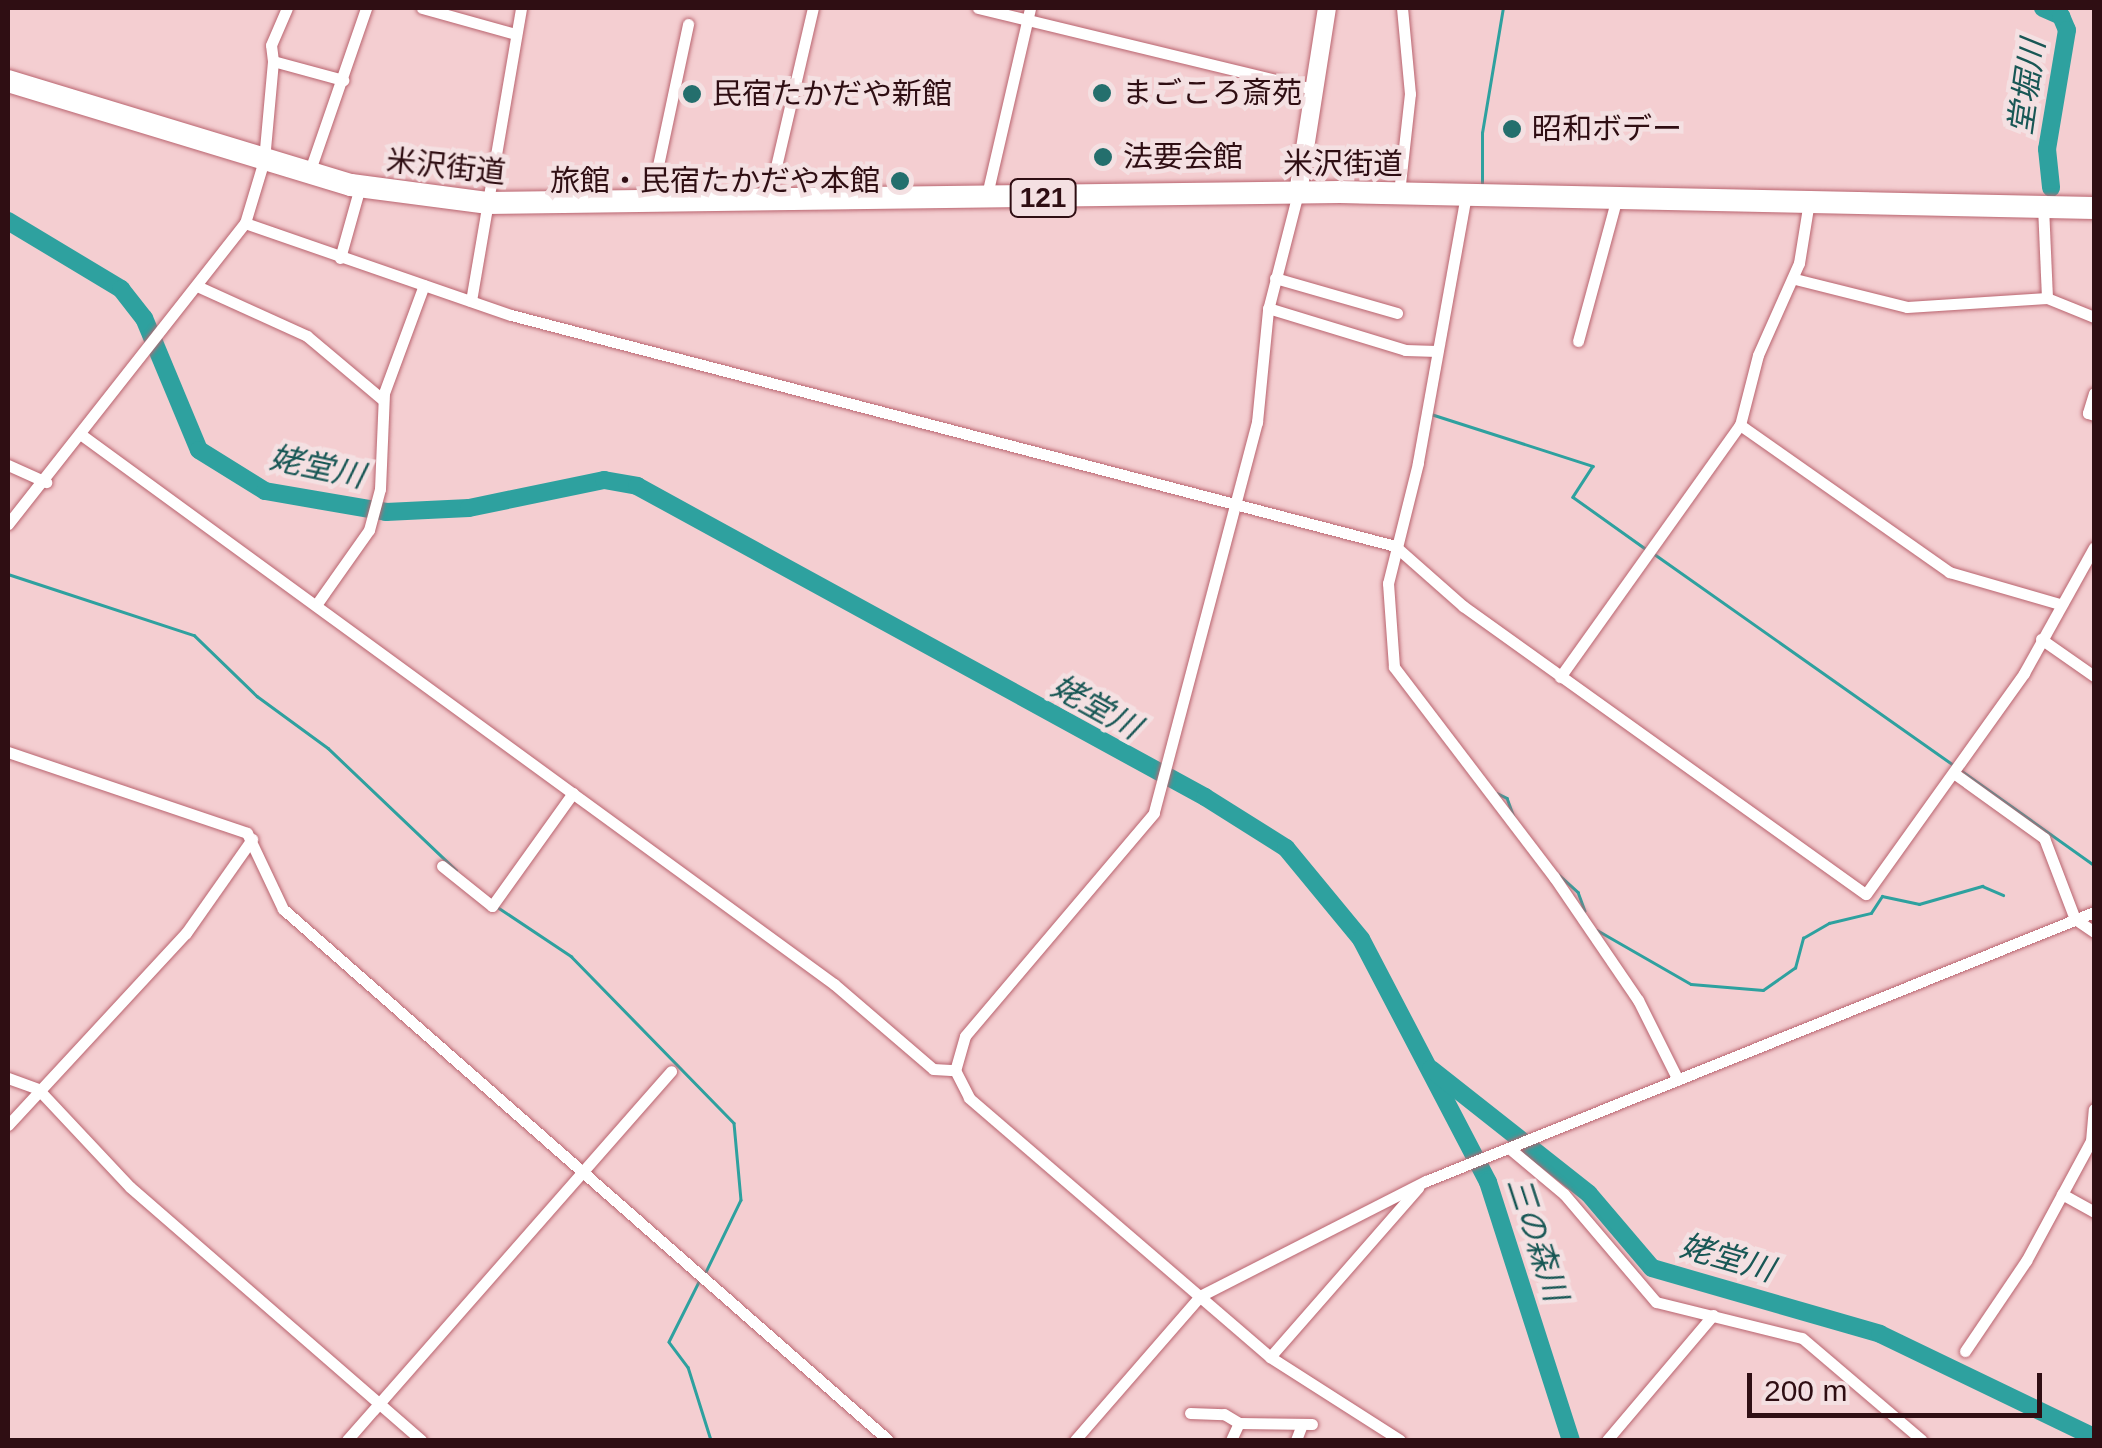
<!DOCTYPE html>
<html>
<head>
<meta charset="utf-8">
<style>
  body { margin:0 }
  #map { position:relative; width:2102px; height:1448px; overflow:hidden; background:#f4ced1; font-family:Arial,"Noto Sans JP",sans-serif }
  div>[style] { position:absolute }
  [style*='--x'] { left:calc(var(--x)*1px); top:calc(var(--y)*1px); width:calc(var(--w)*1px); rotate:calc(var(--a)*1deg) }
  .stream>* { height:2.5px; margin:-1.25px; padding:0 1.25px; transform-origin:1.25px; border-radius:1.25px; background:#2ea19f }
  .river>* { height:18px; margin:-9px; padding:0 9px; transform-origin:9px; border-radius:9px; background:#2ea19f }
  .roads { filter:drop-shadow(0 0 2px #b9646f) drop-shadow(0 0 2px #b9646f) }
  .street>* { height:11px; margin:-5.5px; padding:0 5.5px; transform-origin:5.5px; border-radius:5.5px; background:#fff }
  .secondary>* { height:18px; margin:-9px; padding:0 9px; transform-origin:9px; border-radius:9px; background:#fff }
  .highway>* { height:22px; margin:-11px; padding:0 11px; transform-origin:11px; border-radius:11px; background:#fff }
  .dots>* { width:28px; height:28px; translate:-50% -50%; box-sizing:border-box; border:5px solid #f4e0e2; border-radius:50% }
  span { translate:-50% -50%; white-space:nowrap; text-align:center; line-height:1.15; -webkit-text-stroke:9px #f4e0e2; paint-order:stroke }
  .shield-label span { padding:2px 8px; background:#f4e0e2; border:2px solid; border-radius:8px; -webkit-text-stroke-width:0 }
  .shield-label { font-size:28px; color:#2f0e13; font-weight:700 }
  .poi-label { font-size:30px; color:#2f0e13 }
  .left { translate:0 -50%; text-align:left }
  .right { translate:-100% -50%; text-align:right }
  .street-label { font-size:30px; color:#2f0e13 }
  .water-label { font-size:32px; color:#185755; font-style:italic }
  .frame { position:absolute; inset:0; border:10px solid #2f0e13; pointer-events:none }
  .scale { position:absolute; left:1747px; top:1373px; width:295px; height:45px; box-sizing:border-box; border:5px solid #2f0e13; border-top:0; padding-left:12px; font-size:30px; line-height:35px; white-space:nowrap; color:#2f0e13; -webkit-text-stroke:8px #f4e0e2; paint-order:stroke }
</style>
</head>
<body>
<div id="map">
  <div class="stream">
    <i style="--x:1482;--y:183;--w:50;--a:-90"></i>
    <i style="--x:1482;--y:133;--w:127;--a:-80.5"></i>
    <i style="--x:1431;--y:414;--w:170;--a:17.8"></i>
    <i style="--x:1593;--y:466;--w:37;--a:123"></i>
    <i style="--x:1573;--y:497;--w:90;--a:35.5"></i>
    <i style="--x:1653;--y:553;--w:367;--a:35.2"></i>
    <i style="--x:8;--y:574;--w:196;--a:18.2"></i>
    <i style="--x:194;--y:635;--w:88;--a:44.1"></i>
    <i style="--x:257;--y:696;--w:88;--a:36.2"></i>
    <i style="--x:328;--y:748;--w:177;--a:43.6"></i>
    <i style="--x:1959;--y:769;--w:166;--a:35.4"></i>
    <i style="--x:1497;--y:793;--w:11;--a:27"></i>
    <i style="--x:1507;--y:798;--w:20;--a:70"></i>
    <i style="--x:1558;--y:874;--w:27;--a:42"></i>
    <i style="--x:1578;--y:892;--w:20;--a:70"></i>
    <i style="--x:499;--y:908;--w:87;--a:33.7"></i>
    <i style="--x:571;--y:956;--w:233;--a:45.7"></i>
    <i style="--x:734;--y:1123;--w:77;--a:84.8"></i>
    <i style="--x:741;--y:1200;--w:80;--a:115.9"></i>
    <i style="--x:1597;--y:930;--w:108;--a:29.9"></i>
    <i style="--x:1691;--y:984;--w:72;--a:4.8"></i>
    <i style="--x:1763;--y:990;--w:39;--a:-35"></i>
    <i style="--x:1795;--y:968;--w:31;--a:-75"></i>
    <i style="--x:1803;--y:938;--w:30;--a:-30"></i>
    <i style="--x:1829;--y:923;--w:43;--a:-13.4"></i>
    <i style="--x:1871;--y:913;--w:20;--a:-57"></i>
    <i style="--x:1882;--y:896;--w:38;--a:12"></i>
    <i style="--x:1919;--y:904;--w:66;--a:-15.9"></i>
    <i style="--x:1982;--y:886;--w:23;--a:23"></i>
    <i style="--x:700;--y:1280;--w:69;--a:116.6"></i>
    <i style="--x:669;--y:1342;--w:31;--a:53"></i>
    <i style="--x:688;--y:1367;--w:77;--a:72.5"></i>
  </div>
  <div class="river">
    <i style="--x:2043;--y:8;--w:20;--a:24"></i>
    <i style="--x:2061;--y:16;--w:15;--a:67"></i>
    <i style="--x:2067;--y:30;--w:121;--a:99.5"></i>
    <i style="--x:2047;--y:149;--w:39;--a:84"></i>
    <i style="--x:8;--y:221;--w:132;--a:31"></i>
    <i style="--x:121;--y:289;--w:37;--a:52"></i>
    <i style="--x:144;--y:318;--w:143;--a:67.4"></i>
    <i style="--x:199;--y:450;--w:78;--a:31.8"></i>
    <i style="--x:265;--y:491;--w:123;--a:9.8"></i>
    <i style="--x:386;--y:512;--w:83;--a:-2.8"></i>
    <i style="--x:469;--y:508;--w:138;--a:-11.7"></i>
    <i style="--x:604;--y:480;--w:34;--a:10"></i>
    <i style="--x:637;--y:486;--w:648;--a:28.7"></i>
    <i style="--x:1205;--y:797;--w:96;--a:32.2"></i>
    <i style="--x:1286;--y:848;--w:118;--a:50.5"></i>
    <i style="--x:1361;--y:939;--w:274;--a:62.4"></i>
    <i style="--x:1488;--y:1182;--w:271;--a:72.2"></i>
    <i style="--x:1431;--y:1069;--w:201;--a:38.3"></i>
    <i style="--x:1589;--y:1194;--w:97;--a:49.6"></i>
    <i style="--x:1652;--y:1268;--w:237;--a:16.1"></i>
    <i style="--x:1880;--y:1334;--w:237;--a:25.7"></i>
  </div>
  <div class="roads">
    <div class="street">
      <i style="--x:422;--y:8;--w:97;--a:15.6"></i>
      <i style="--x:978;--y:8;--w:346;--a:13.6"></i>
      <i style="--x:273;--y:61;--w:16;--a:-97"></i>
      <i style="--x:271;--y:45;--w:40;--a:-66.6"></i>
      <i style="--x:309;--y:173;--w:175;--a:-70.9"></i>
      <i style="--x:1298;--y:193;--w:121;--a:104.4"></i>
      <i style="--x:1268;--y:310;--w:113;--a:95.6"></i>
      <i style="--x:1257;--y:422;--w:404;--a:104.8"></i>
      <i style="--x:1154;--y:813;--w:292;--a:130.3"></i>
      <i style="--x:965;--y:1036;--w:35;--a:106"></i>
      <i style="--x:955;--y:1070;--w:31;--a:63"></i>
      <i style="--x:969;--y:1098;--w:397;--a:40.7"></i>
      <i style="--x:1270;--y:1357;--w:154;--a:32.6"></i>
      <i style="--x:1399;--y:193;--w:100;--a:-83.7"></i>
      <i style="--x:1410;--y:94;--w:86;--a:-95.3"></i>
      <i style="--x:1466;--y:195;--w:272;--a:100.2"></i>
      <i style="--x:1418;--y:463;--w:124;--a:104"></i>
      <i style="--x:1388;--y:583;--w:84;--a:85.9"></i>
      <i style="--x:1394;--y:667;--w:264;--a:52.7"></i>
      <i style="--x:1554;--y:877;--w:149;--a:55.7"></i>
      <i style="--x:1638;--y:1000;--w:89;--a:63.4"></i>
      <i style="--x:986;--y:199;--w:196;--a:-77"></i>
      <i style="--x:768;--y:201;--w:198;--a:-76.9"></i>
      <i style="--x:650;--y:203;--w:183;--a:-78"></i>
      <i style="--x:2043;--y:206;--w:92;--a:87.5"></i>
      <i style="--x:245;--y:223;--w:281;--a:19.1"></i>
      <i style="--x:511;--y:315;--w:914;--a:14.64"></i>
      <i style="--x:1395;--y:546;--w:91;--a:41.4"></i>
      <i style="--x:1463;--y:606;--w:495;--a:35.6"></i>
      <i style="--x:1866;--y:894;--w:272;--a:-54.4"></i>
      <i style="--x:2024;--y:673;--w:144;--a:-60.9"></i>
      <i style="--x:340;--y:258;--w:74;--a:-74.3"></i>
      <i style="--x:1275;--y:278;--w:127;--a:16"></i>
      <i style="--x:1795;--y:279;--w:115;--a:14"></i>
      <i style="--x:1907;--y:307;--w:140;--a:-3.7"></i>
      <i style="--x:2047;--y:298;--w:51;--a:22"></i>
      <i style="--x:197;--y:286;--w:121;--a:24.4"></i>
      <i style="--x:307;--y:336;--w:99;--a:40.1"></i>
      <i style="--x:471;--y:301;--w:297;--a:-80.3"></i>
      <i style="--x:1268;--y:308;--w:143;--a:17"></i>
      <i style="--x:1405;--y:350;--w:32;--a:2"></i>
      <i style="--x:1578;--y:341;--w:149;--a:-74.8"></i>
      <i style="--x:2094;--y:393;--w:21;--a:107"></i>
      <i style="--x:2088;--y:413;--w:6;--a:18"></i>
      <i style="--x:1740;--y:425;--w:256;--a:35.1"></i>
      <i style="--x:1949;--y:572;--w:116;--a:16.1"></i>
      <i style="--x:83;--y:436;--w:930;--a:36.12"></i>
      <i style="--x:834;--y:984;--w:130;--a:40.6"></i>
      <i style="--x:933;--y:1069;--w:22;--a:3"></i>
      <i style="--x:8;--y:465;--w:42;--a:24.1"></i>
      <i style="--x:8;--y:524;--w:383;--a:-51.8"></i>
      <i style="--x:245;--y:223;--w:66;--a:-73.2"></i>
      <i style="--x:264;--y:160;--w:99;--a:-84.8"></i>
      <i style="--x:273;--y:61;--w:73;--a:15.2"></i>
      <i style="--x:316;--y:605;--w:92;--a:-54.8"></i>
      <i style="--x:369;--y:530;--w:42;--a:-75"></i>
      <i style="--x:380;--y:489;--w:96;--a:-87.6"></i>
      <i style="--x:384;--y:393;--w:115;--a:-69.7"></i>
      <i style="--x:2041;--y:639;--w:65;--a:34.9"></i>
      <i style="--x:1560;--y:677;--w:310;--a:-54.5"></i>
      <i style="--x:1740;--y:425;--w:72;--a:-75.6"></i>
      <i style="--x:1758;--y:355;--w:101;--a:-66"></i>
      <i style="--x:1799;--y:263;--w:63;--a:-80.8"></i>
      <i style="--x:8;--y:752;--w:252;--a:18.7"></i>
      <i style="--x:247;--y:833;--w:84;--a:64.7"></i>
      <i style="--x:283;--y:909;--w:805;--a:41.27"></i>
      <i style="--x:1955;--y:774;--w:110;--a:35.7"></i>
      <i style="--x:2044;--y:838;--w:87;--a:69.1"></i>
      <i style="--x:2075;--y:919;--w:23;--a:34"></i>
      <i style="--x:442;--y:866;--w:64;--a:38.7"></i>
      <i style="--x:492;--y:906;--w:139;--a:-54.4"></i>
      <i style="--x:8;--y:1078;--w:32;--a:20"></i>
      <i style="--x:38;--y:1089;--w:134;--a:46.8"></i>
      <i style="--x:130;--y:1187;--w:386;--a:41"></i>
      <i style="--x:8;--y:1125;--w:262;--a:-47.2"></i>
      <i style="--x:186;--y:933;--w:115;--a:-54.9"></i>
      <i style="--x:1509;--y:1148;--w:72;--a:39.9"></i>
      <i style="--x:1564;--y:1194;--w:142;--a:49.6"></i>
      <i style="--x:1656;--y:1302;--w:150;--a:13.9"></i>
      <i style="--x:1802;--y:1338;--w:157;--a:40.4"></i>
      <i style="--x:2062;--y:1194;--w:37;--a:29"></i>
      <i style="--x:1965;--y:1351;--w:109;--a:-55.9"></i>
      <i style="--x:2026;--y:1261;--w:136;--a:-61.6"></i>
      <i style="--x:2091;--y:1141;--w:32;--a:-85"></i>
      <i style="--x:1270;--y:1357;--w:225;--a:-48.8"></i>
      <i style="--x:1190;--y:1413;--w:34;--a:2"></i>
      <i style="--x:1224;--y:1414;--w:17;--a:31"></i>
      <i style="--x:347;--y:1440;--w:491;--a:-48.7"></i>
      <i style="--x:1075;--y:1440;--w:191;--a:-49"></i>
      <i style="--x:1200;--y:1296;--w:254;--a:-27"></i>
      <i style="--x:1426;--y:1181;--w:720;--a:-21.93"></i>
      <i style="--x:1231;--y:1440;--w:19;--a:-65"></i>
      <i style="--x:1239;--y:1423;--w:73;--a:0.8"></i>
      <i style="--x:1296;--y:1440;--w:17;--a:-69"></i>
      <i style="--x:1607;--y:1440;--w:164;--a:-49.7"></i>
    </div>
    <div class="secondary">
      <i style="--x:1298;--y:193;--w:187;--a:-81.1"></i>
    </div>
    <div class="highway">
      <i style="--x:8;--y:81;--w:358;--a:16.9"></i>
      <i style="--x:351;--y:185;--w:137;--a:7.5"></i>
      <i style="--x:487;--y:203;--w:853;--a:-0.74"></i>
      <i style="--x:1340;--y:192;--w:754;--a:1.22"></i>
    </div>
  </div>
  <div class="dots">
    <i style="left:1102px;top:93px;background:#246f6d"></i>
    <i style="left:692px;top:94px;background:#246f6d"></i>
    <i style="left:1512px;top:129px;background:#246f6d"></i>
    <i style="left:1103px;top:157px;background:#246f6d"></i>
    <i style="left:900px;top:181px;background:#246f6d"></i>
  </div>
  <div class="shield-label">
    <span style="left:1043px;top:198px">121</span>
  </div>
  <div class="poi-label">
    <span class="left" style="left:1122px;top:93px">まごころ斎苑</span>
    <span class="left" style="left:712px;top:94px">民宿たかだや新館</span>
    <span class="left" style="left:1532px;top:129px">昭和ボデー</span>
    <span class="left" style="left:1123px;top:157px">法要会館</span>
    <span class="right" style="left:880px;top:181px">旅館・民宿たかだや本館</span>
  </div>
  <div class="street-label">
    <span style="left:1343px;top:164px">米沢街道</span>
    <span style="left:446px;top:167px;rotate:6deg">米沢街道</span>
  </div>
  <div class="water-label">
    <span style="left:2027px;top:87px;rotate:-82deg">堂堀川</span>
    <span style="left:317px;top:467px;rotate:12deg">姥堂川</span>
    <span style="left:1096px;top:707px;rotate:29deg">姥堂川</span>
    <span style="left:1537px;top:1239px;rotate:72deg">三の森川</span>
    <span style="left:1727px;top:1258px;rotate:16deg">姥堂川</span>
  </div>
  <div class="frame"></div>
  <div class="scale">200 m</div>
</div>
</body>
</html>
